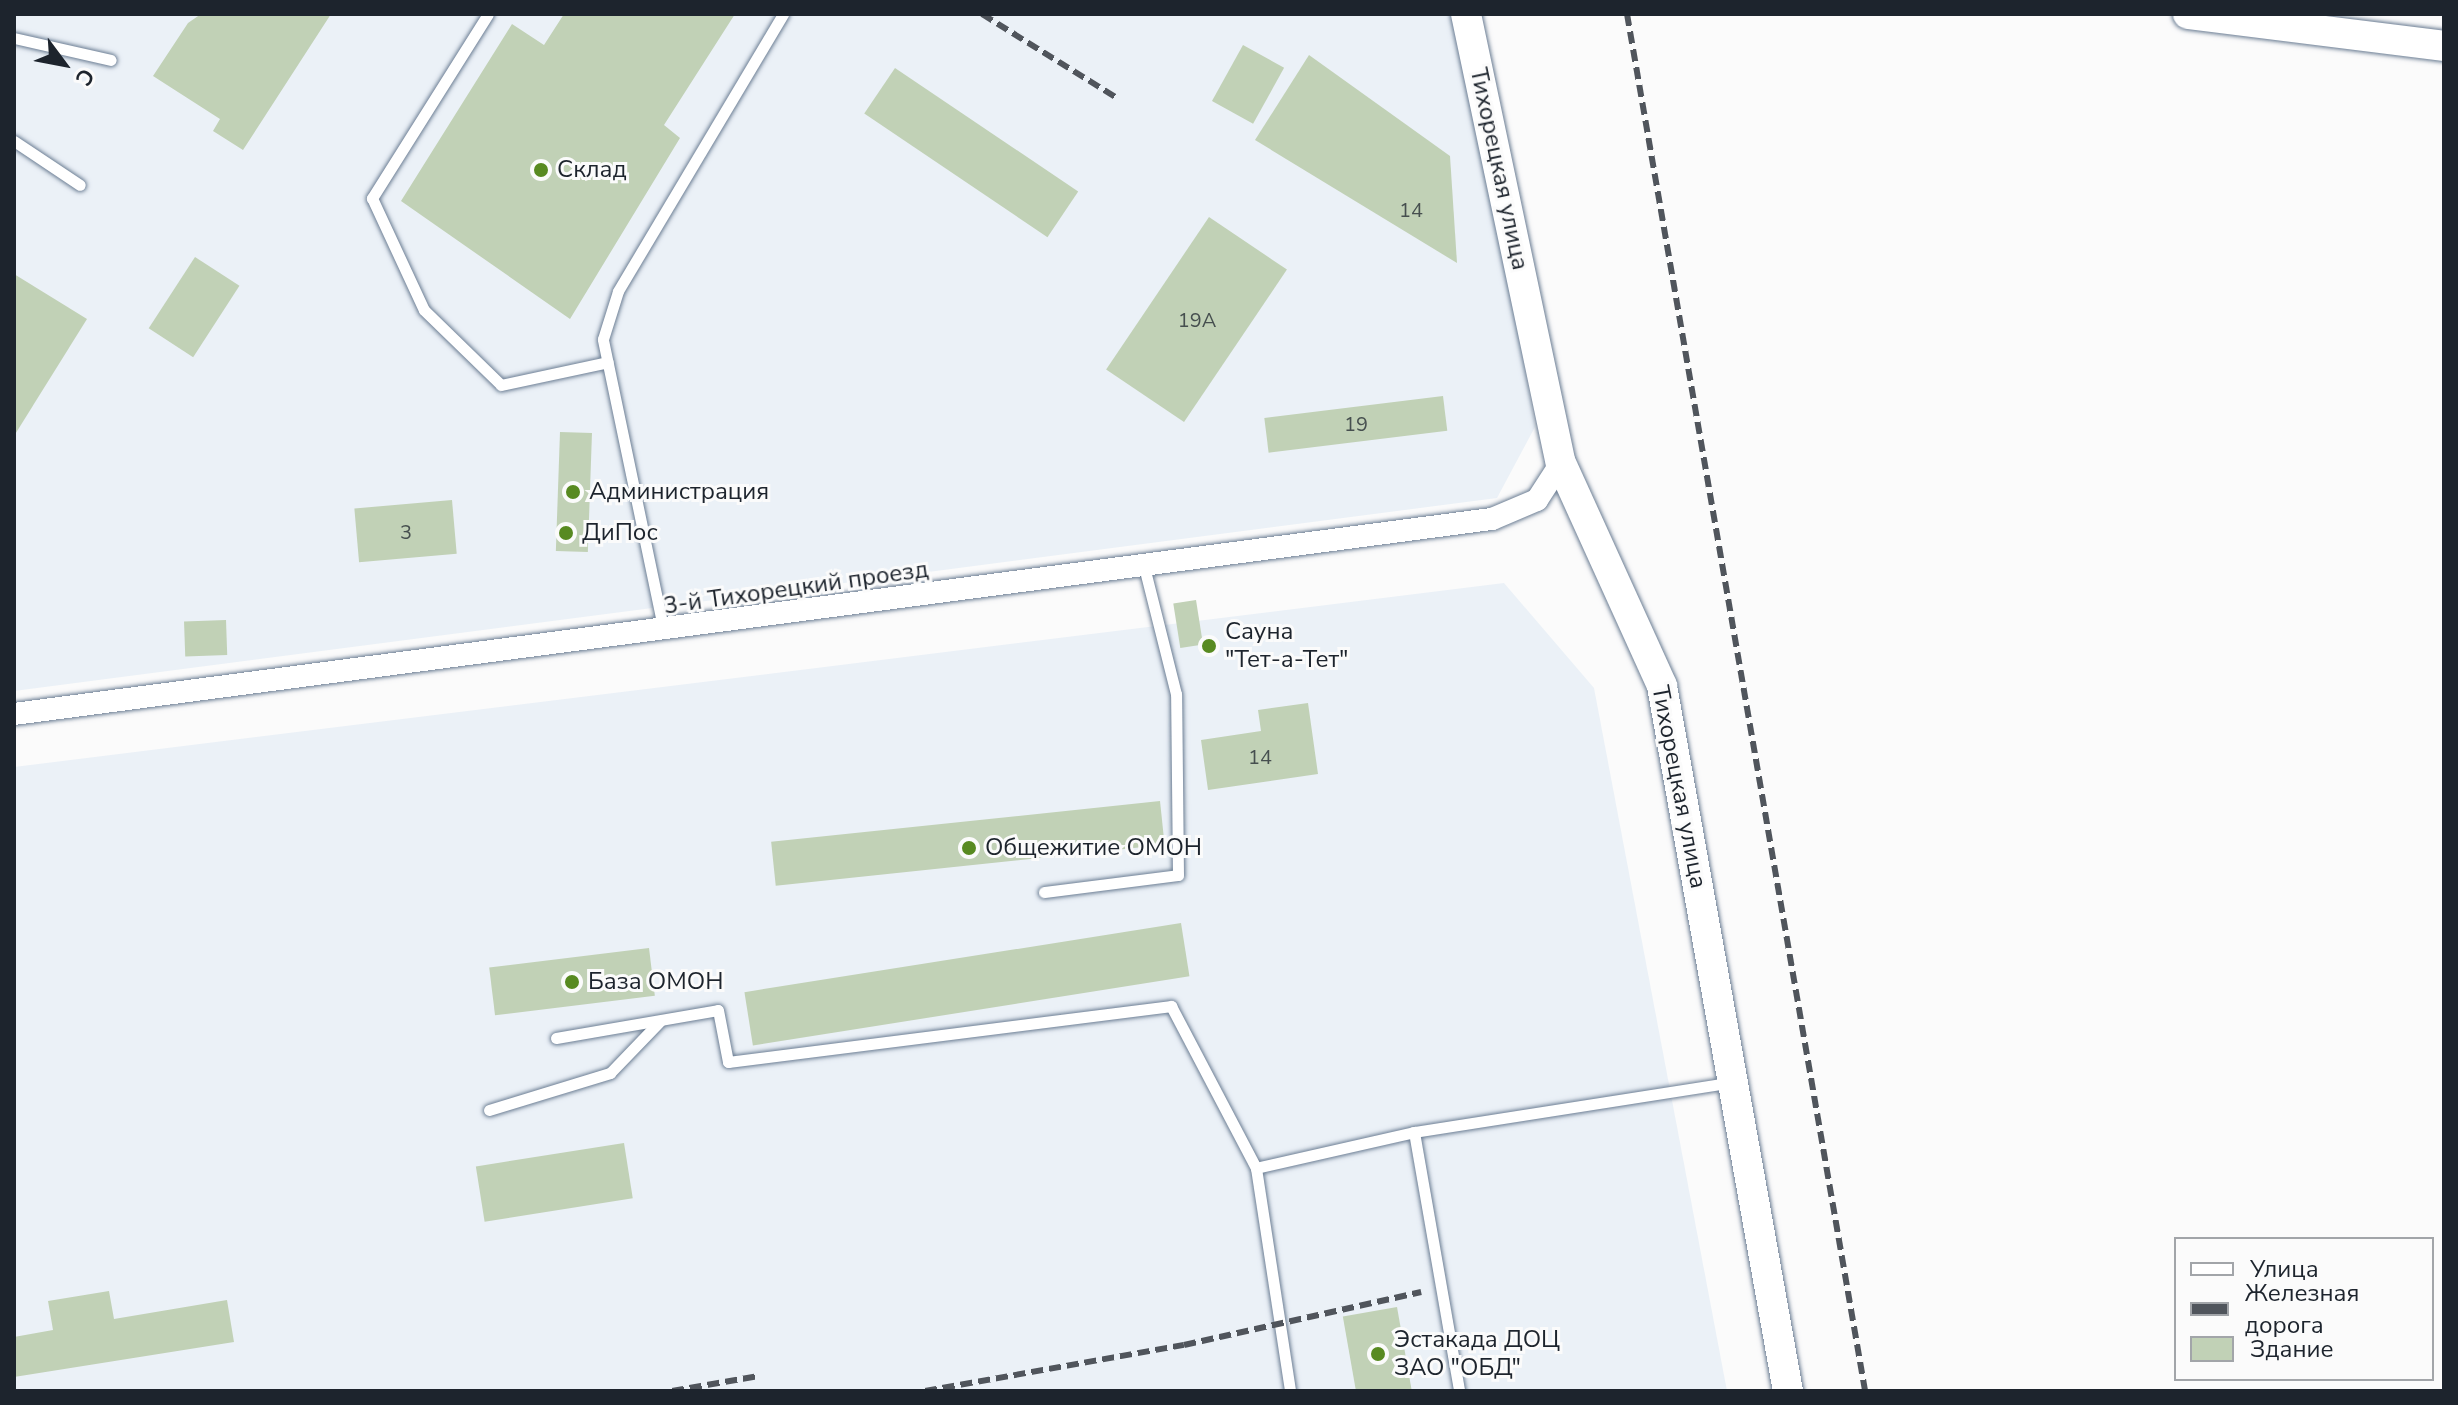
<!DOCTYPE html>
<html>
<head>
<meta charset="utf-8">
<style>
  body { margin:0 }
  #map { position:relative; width:2458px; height:1405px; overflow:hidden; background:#fbfbfb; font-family:"Nunito Sans",sans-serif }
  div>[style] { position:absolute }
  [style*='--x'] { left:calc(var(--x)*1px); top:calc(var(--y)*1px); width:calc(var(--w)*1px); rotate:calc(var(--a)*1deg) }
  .built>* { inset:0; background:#ebf1f7 }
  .building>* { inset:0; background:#c1d1b6; transform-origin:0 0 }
  .roads { filter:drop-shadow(0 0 2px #6c7e94) drop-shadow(0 0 2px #6c7e94) }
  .lane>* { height:11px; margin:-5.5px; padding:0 5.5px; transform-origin:5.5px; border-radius:5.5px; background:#fff }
  .street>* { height:22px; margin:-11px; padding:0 11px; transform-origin:11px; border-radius:11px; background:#fff }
  .secondary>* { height:30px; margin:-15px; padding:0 15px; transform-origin:15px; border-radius:15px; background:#fff }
  .rail>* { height:6px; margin-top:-3px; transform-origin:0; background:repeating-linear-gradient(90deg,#50555c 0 12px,transparent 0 18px) }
  .dots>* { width:22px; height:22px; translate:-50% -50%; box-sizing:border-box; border:4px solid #fbfbfb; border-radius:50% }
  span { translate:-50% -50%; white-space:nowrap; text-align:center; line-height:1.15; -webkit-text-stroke:6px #fbfbfb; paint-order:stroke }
  .number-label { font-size:20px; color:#464f4f }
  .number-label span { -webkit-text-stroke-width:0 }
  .street-label { font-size:24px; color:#1d242d }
  .poi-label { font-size:24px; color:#1d242d }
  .left { translate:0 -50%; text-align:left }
  .frame { position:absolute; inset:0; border:16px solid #1d242d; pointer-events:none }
  .legend { position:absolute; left:2174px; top:1237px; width:260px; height:144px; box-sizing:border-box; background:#fbfbfb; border:2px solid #a2a5a9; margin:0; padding:10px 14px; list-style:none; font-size:24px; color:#1d242d }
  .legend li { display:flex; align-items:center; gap:16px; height:40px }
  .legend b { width:40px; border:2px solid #a2a5a9 }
  .north { position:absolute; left:24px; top:24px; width:80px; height:80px; -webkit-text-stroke:6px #fbfbfb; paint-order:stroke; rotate:122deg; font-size:22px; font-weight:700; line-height:32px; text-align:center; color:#1d242d }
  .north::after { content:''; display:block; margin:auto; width:28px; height:36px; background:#1d242d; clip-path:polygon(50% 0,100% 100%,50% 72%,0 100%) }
</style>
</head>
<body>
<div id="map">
  <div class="built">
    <i style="clip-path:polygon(14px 14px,1463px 14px,1535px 427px,1497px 498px,14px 691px)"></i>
    <i style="clip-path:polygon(1504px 583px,1594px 688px,1727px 1391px,14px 1391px,14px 767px)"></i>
  </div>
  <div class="building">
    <i style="clip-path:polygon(201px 14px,331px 14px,243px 150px,213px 131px,220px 119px,153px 76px,188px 23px)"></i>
    <i style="clip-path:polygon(564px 14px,735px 14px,664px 125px,680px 138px,570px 319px,401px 201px,512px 24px,544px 45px)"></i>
    <i style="left:1243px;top:45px;width:47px;height:64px;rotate:29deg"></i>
    <i style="clip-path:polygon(1309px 55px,1450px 156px,1457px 263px,1255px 140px)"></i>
    <i style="left:895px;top:68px;width:221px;height:55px;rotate:34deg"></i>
    <i style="left:1209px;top:217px;width:94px;height:184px;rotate:34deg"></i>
    <i style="left:195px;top:257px;width:53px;height:85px;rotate:33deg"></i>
    <i style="clip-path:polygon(14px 274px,87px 319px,14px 436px)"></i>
    <i style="left:1443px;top:396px;width:35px;height:180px;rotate:83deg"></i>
    <i style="left:560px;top:432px;width:32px;height:119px;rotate:2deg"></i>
    <i style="left:452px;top:500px;width:54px;height:98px;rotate:85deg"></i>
    <i style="left:1196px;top:600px;width:45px;height:23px;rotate:81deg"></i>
    <i style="left:226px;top:620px;width:35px;height:42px;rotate:88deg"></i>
    <i style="clip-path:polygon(1308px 703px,1318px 774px,1208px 790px,1201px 740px,1261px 731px,1258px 710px)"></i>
    <i style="left:1160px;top:801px;width:44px;height:391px;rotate:84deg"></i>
    <i style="left:1181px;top:923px;width:54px;height:442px;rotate:81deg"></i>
    <i style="left:649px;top:948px;width:48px;height:161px;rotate:83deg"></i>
    <i style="left:624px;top:1143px;width:56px;height:150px;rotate:81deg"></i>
    <i style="clip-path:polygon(109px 1291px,114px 1319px,227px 1300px,234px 1342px,14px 1377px,14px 1337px,53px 1330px,48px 1301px)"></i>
    <i style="left:1397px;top:1307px;width:85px;height:55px;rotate:80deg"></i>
  </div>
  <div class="roads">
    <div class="lane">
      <i style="--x:488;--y:14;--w:218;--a:122.2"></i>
      <i style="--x:372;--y:198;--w:123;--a:65.1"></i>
      <i style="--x:424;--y:310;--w:107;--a:44.2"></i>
      <i style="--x:501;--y:385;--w:109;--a:-12.1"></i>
      <i style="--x:14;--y:38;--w:99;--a:12.8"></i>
      <i style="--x:14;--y:141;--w:79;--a:33.7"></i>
      <i style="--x:664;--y:632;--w:299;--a:-101.8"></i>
      <i style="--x:603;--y:339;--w:50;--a:-72.6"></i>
      <i style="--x:618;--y:291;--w:322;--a:-59.2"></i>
      <i style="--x:1044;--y:892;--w:135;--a:-7.2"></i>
      <i style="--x:1178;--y:875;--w:181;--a:-90.6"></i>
      <i style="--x:1176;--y:694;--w:131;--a:-104.1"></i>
      <i style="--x:556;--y:1038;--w:164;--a:-9.8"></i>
      <i style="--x:718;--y:1010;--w:53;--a:79.1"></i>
      <i style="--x:728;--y:1062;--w:447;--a:-7.2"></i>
      <i style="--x:1171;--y:1006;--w:183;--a:62.3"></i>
      <i style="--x:1256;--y:1168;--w:162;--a:-12.8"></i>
      <i style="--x:1414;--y:1132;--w:322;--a:-8.9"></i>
      <i style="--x:489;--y:1110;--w:127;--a:-17"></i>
      <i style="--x:610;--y:1073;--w:72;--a:-46.1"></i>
      <i style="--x:1414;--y:1132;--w:263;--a:80.1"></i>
      <i style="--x:1256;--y:1168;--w:226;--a:81.3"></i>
    </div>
    <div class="street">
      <i style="--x:14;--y:714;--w:1491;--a:-7.52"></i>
      <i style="--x:1492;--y:519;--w:49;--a:-22.9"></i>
      <i style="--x:1537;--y:500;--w:44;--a:-57"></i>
    </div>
    <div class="secondary">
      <i style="--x:1466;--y:14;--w:459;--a:78.1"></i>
      <i style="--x:1561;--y:463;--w:245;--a:65.6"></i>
      <i style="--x:1662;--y:686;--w:716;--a:79.87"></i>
      <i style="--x:2188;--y:14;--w:258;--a:7.1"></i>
    </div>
  </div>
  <div class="rail">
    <i style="--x:982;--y:14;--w:159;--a:31.9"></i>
    <i style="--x:1627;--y:14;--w:1397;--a:80.19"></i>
    <i style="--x:672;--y:1391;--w:88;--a:-9.8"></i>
    <i style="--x:925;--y:1391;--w:263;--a:-10.1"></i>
    <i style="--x:1184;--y:1345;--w:243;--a:-12.6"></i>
  </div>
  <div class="dots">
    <i style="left:541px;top:170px;background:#588a21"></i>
    <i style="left:573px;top:492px;background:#588a21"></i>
    <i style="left:566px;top:533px;background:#588a21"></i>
    <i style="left:1209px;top:646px;background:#588a21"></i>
    <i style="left:969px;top:848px;background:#588a21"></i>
    <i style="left:572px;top:982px;background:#588a21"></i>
    <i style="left:1378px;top:1354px;background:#588a21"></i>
  </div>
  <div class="number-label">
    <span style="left:1411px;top:210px">14</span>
    <span style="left:1197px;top:320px">19А</span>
    <span style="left:1356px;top:424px">19</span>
    <span style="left:406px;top:532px">3</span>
    <span style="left:1260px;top:757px">14</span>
  </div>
  <div class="street-label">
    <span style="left:1499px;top:169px;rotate:78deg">Тихорецкая улица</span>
    <span style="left:796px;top:588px;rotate:-8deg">3-й Тихорецкий проезд</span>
    <span style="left:1679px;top:787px;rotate:79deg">Тихорецкая улица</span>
  </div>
  <div class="poi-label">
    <span class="left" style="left:557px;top:170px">Склад</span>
    <span class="left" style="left:589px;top:492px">Администрация</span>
    <span class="left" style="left:582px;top:533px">ДиПос</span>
    <span class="left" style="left:1225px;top:646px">Сауна<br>"Тет-а-Тет"</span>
    <span class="left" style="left:985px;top:848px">Общежитие ОМОН</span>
    <span class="left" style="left:588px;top:982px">База ОМОН</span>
    <span class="left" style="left:1394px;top:1354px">Эстакада ДОЦ<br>ЗАО "ОБД"</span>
  </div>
  <div class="frame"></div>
  <ul class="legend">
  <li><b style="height:10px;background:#fff"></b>Улица</li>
  <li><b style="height:10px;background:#50555c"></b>Железная дорога</li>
  <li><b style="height:22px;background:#c1d1b6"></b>Здание</li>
  </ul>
  <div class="north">С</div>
</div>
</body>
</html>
